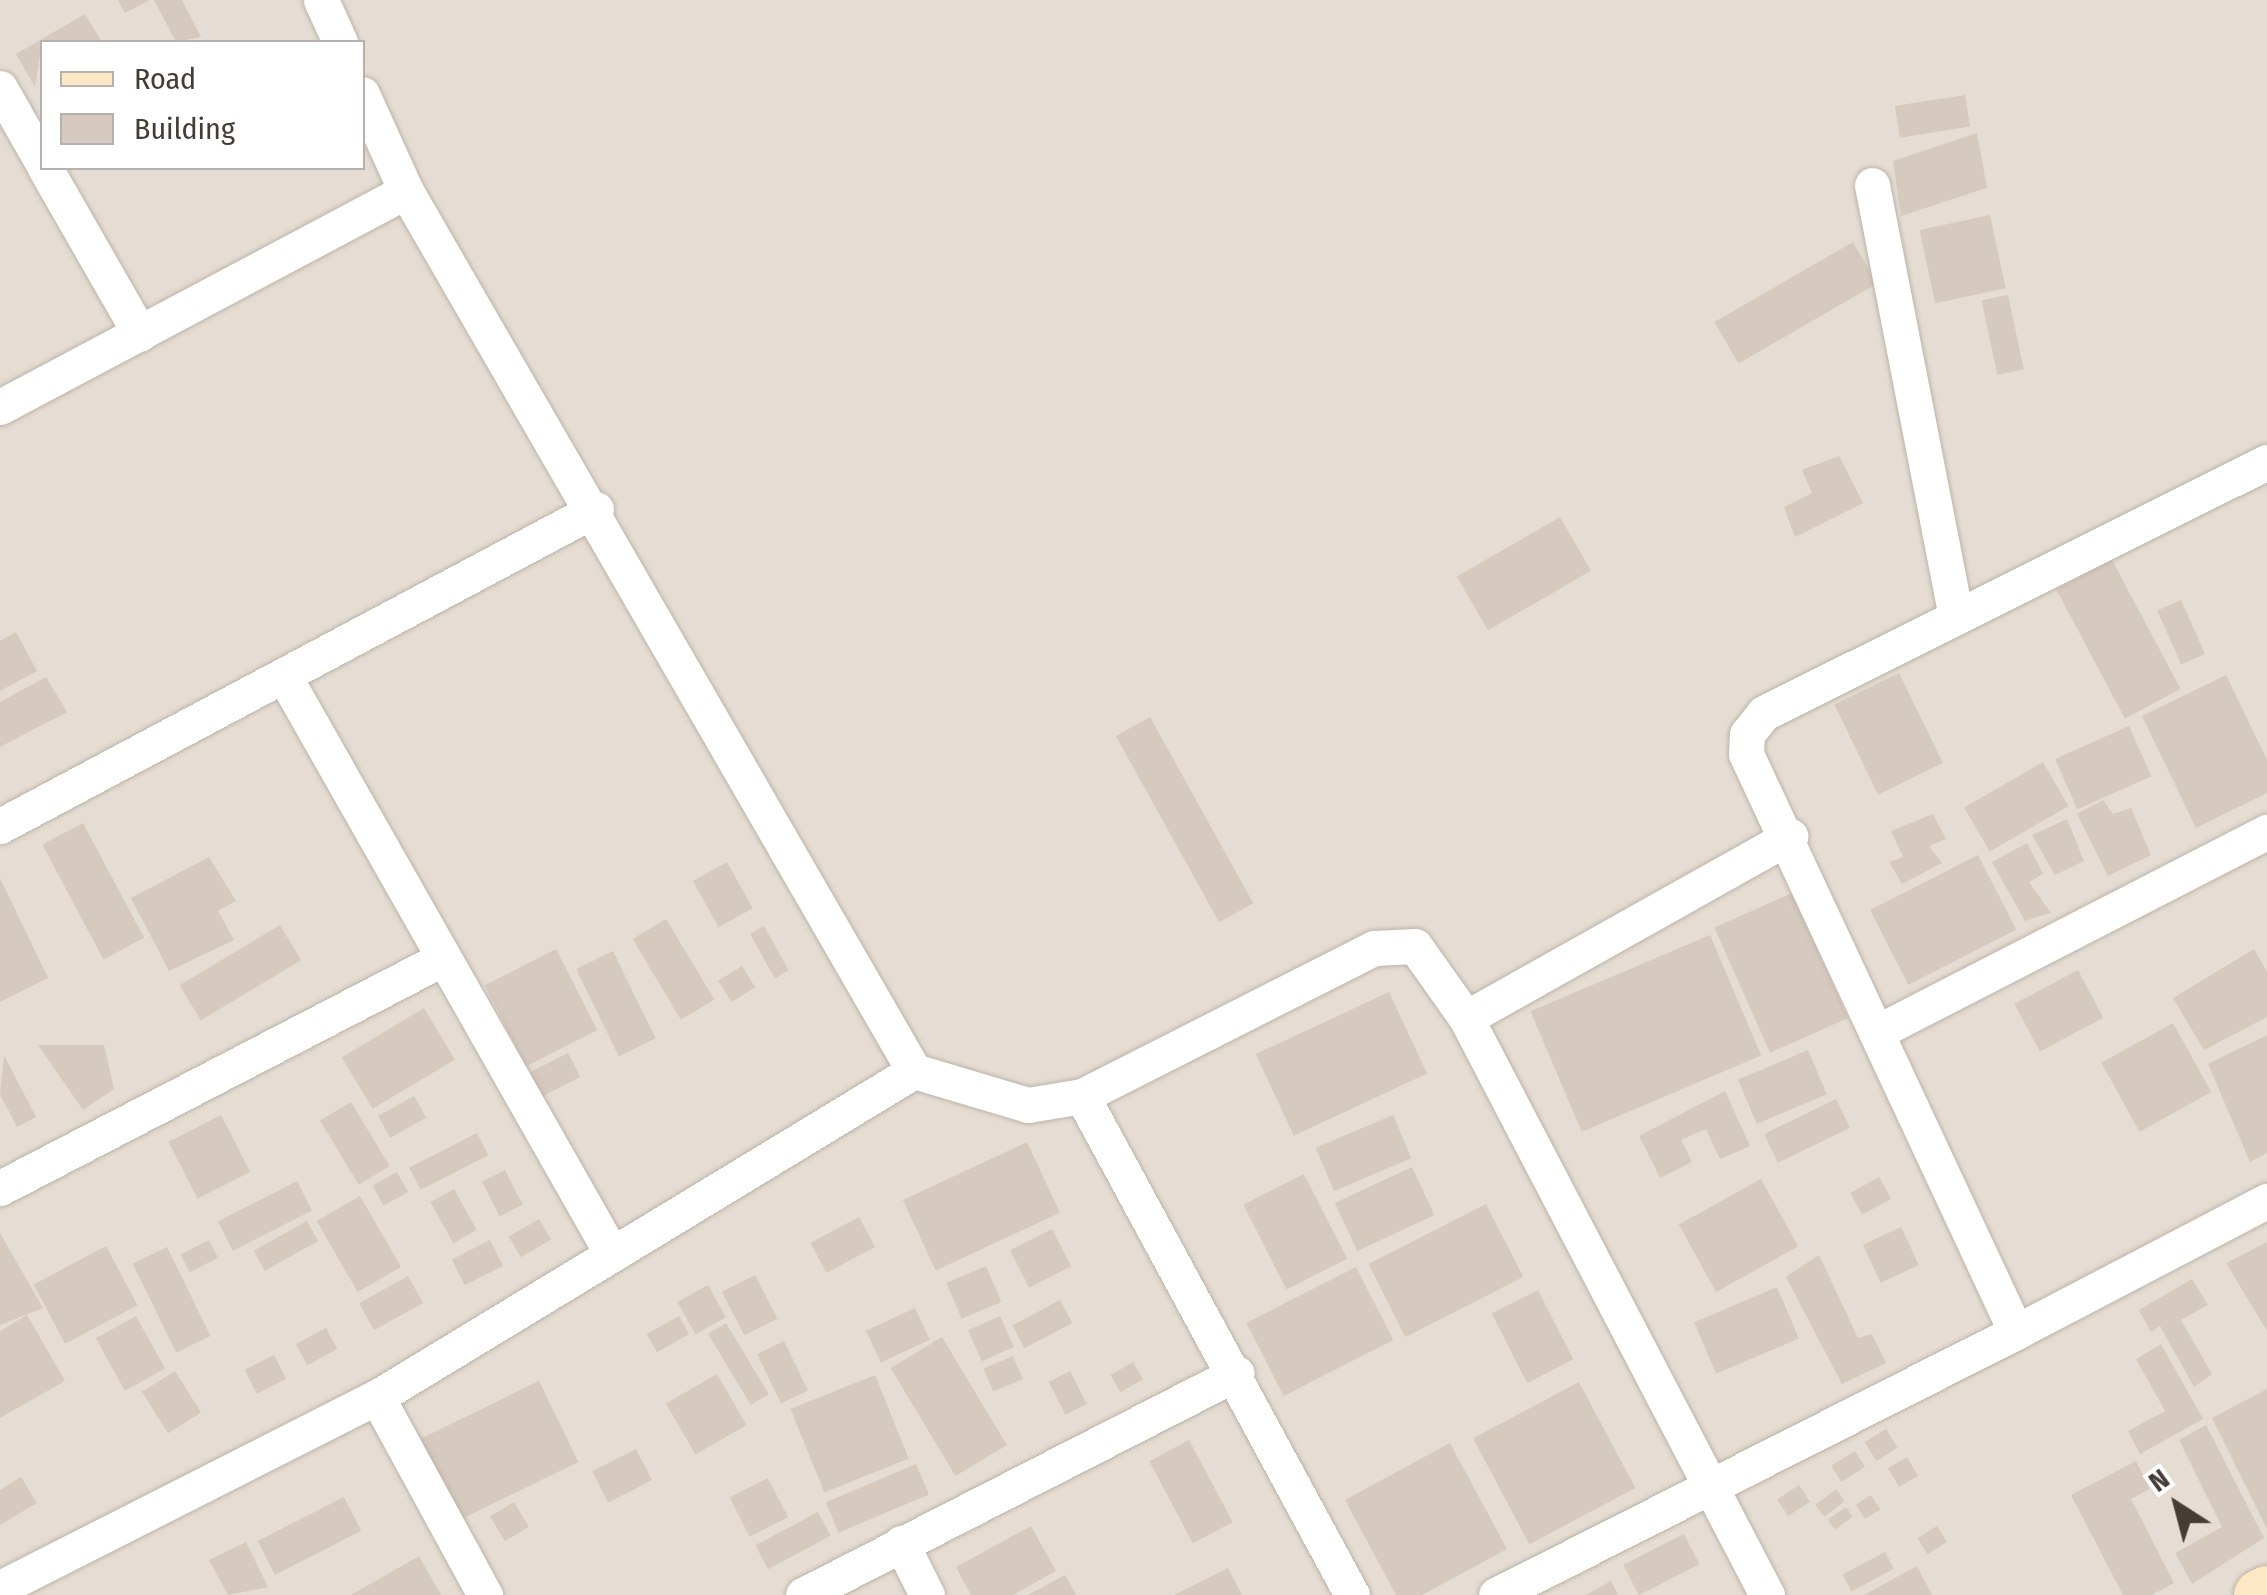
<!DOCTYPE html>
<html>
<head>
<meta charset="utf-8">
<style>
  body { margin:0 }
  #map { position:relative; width:2267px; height:1595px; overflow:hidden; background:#f2ece5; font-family:"Fira Sans Condensed",sans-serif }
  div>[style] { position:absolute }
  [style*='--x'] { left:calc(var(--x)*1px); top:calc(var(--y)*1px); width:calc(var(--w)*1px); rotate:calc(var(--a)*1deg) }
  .residential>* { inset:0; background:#e5ddd3 }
  .building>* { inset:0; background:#d6c9bd; transform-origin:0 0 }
  .roads { filter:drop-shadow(0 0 2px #bdb3a8) drop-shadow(0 0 2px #bdb3a8) }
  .minor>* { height:35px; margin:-17.5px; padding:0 17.5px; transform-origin:17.5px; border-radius:17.5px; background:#fff }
  .secondary>* { height:50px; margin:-25px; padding:0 25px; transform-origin:25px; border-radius:25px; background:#fce8c4 }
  span { translate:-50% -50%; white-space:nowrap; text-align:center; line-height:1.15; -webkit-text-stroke:9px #fff; paint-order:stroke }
  .legend { position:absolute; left:40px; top:40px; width:325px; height:130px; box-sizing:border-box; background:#fff; border:2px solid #b4b1ae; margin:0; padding:12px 18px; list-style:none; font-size:30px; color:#443c35 }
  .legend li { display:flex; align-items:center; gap:20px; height:50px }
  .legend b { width:50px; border:2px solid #b4b1ae }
  .north { position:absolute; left:2127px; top:1455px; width:100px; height:100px; -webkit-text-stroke:8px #fff; paint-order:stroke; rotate:324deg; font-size:28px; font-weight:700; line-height:40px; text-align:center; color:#443c35 }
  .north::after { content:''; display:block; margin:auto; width:35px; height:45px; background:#443c35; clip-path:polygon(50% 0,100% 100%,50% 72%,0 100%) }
</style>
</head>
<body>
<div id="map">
  <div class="residential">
    <i style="clip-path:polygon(evenodd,0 0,2267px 0,2267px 1595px,0 1595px,0 0,42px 42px,362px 42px,362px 168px,42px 168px,42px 42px)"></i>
  </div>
  <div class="building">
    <i style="clip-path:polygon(118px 0,150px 0,125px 13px)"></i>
    <i style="clip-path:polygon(154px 0,182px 0,201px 37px,176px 42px)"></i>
    <i style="clip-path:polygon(85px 14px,102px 42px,42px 42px,35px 87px,16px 54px)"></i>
    <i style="left:1965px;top:95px;width:32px;height:71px;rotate:81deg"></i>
    <i style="clip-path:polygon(1977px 133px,1987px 188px,1901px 216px,1893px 161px)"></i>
    <i style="left:1990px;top:215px;width:75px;height:72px;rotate:78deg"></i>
    <i style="left:1853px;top:242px;width:48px;height:160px;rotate:60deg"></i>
    <i style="left:2008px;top:295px;width:76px;height:27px;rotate:78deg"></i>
    <i style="clip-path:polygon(1839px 456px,1863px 503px,1795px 537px,1784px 507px,1812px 493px,1802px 470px)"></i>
    <i style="left:1560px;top:517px;width:62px;height:119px;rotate:60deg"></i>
    <i style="left:2112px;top:560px;width:146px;height:63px;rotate:62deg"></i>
    <i style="left:2181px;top:600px;width:59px;height:26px;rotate:66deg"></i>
    <i style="clip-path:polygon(16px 632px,37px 671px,0 691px,0 641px)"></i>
    <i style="left:1899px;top:673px;width:100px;height:72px;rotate:64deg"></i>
    <i style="clip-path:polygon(2226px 675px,2267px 760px,2267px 793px,2196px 828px,2142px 716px)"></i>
    <i style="clip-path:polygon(46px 677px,67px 712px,0 747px,0 702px)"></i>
    <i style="left:1150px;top:717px;width:213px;height:39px;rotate:61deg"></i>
    <i style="left:2129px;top:726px;width:55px;height:81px;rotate:66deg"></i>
    <i style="left:2043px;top:762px;width:51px;height:91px;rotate:60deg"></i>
    <i style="clip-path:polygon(2103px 800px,2113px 814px,2131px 808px,2151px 855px,2108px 876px,2077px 814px)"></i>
    <i style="clip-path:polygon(1933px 814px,1946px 839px,1929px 846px,1942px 863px,1902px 884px,1889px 862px,1903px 857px,1891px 831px)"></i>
    <i style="clip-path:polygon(2067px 819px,2084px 861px,2055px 875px,2032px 835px)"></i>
    <i style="left:83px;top:823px;width:130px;height:46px;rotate:62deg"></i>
    <i style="clip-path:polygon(2027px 843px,2043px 874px,2029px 882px,2051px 913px,2025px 921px,1992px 862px)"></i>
    <i style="left:1978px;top:855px;width:84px;height:121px;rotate:63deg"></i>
    <i style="clip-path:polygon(209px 857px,236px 901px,218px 911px,234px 940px,169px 971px,131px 898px)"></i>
    <i style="left:727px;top:862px;width:53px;height:39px;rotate:61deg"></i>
    <i style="clip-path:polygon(0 878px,48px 978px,0 1002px)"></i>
    <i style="left:1792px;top:893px;width:137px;height:85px;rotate:66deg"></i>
    <i style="left:666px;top:919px;width:94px;height:39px;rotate:59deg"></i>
    <i style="left:280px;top:925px;width:41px;height:117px;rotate:59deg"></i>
    <i style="left:764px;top:926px;width:51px;height:16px;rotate:61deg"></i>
    <i style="left:1710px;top:935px;width:131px;height:195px;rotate:67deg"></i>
    <i style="left:556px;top:949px;width:91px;height:80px;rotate:63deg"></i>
    <i style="clip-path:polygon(2254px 949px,2267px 972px,2267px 1017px,2204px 1050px,2173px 998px)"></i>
    <i style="left:613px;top:951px;width:97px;height:41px;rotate:64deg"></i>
    <i style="left:742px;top:966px;width:25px;height:28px;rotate:58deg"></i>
    <i style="left:2078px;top:970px;width:54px;height:72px;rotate:62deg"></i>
    <i style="left:1389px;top:992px;width:90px;height:147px;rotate:65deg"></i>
    <i style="left:424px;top:1008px;width:60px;height:96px;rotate:59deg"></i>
    <i style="left:2173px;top:1023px;width:79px;height:82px;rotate:61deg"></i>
    <i style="clip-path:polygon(2267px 1035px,2267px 1153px,2250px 1162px,2208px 1064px)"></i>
    <i style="clip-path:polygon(38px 1045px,104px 1045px,114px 1089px,83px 1110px)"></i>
    <i style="left:1808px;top:1050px;width:48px;height:76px;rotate:67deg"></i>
    <i style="left:568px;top:1053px;width:27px;height:52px;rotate:63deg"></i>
    <i style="clip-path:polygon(4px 1055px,36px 1117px,17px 1127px,0 1094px)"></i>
    <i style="clip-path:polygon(1725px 1091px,1750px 1146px,1720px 1159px,1706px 1129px,1681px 1140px,1692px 1162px,1660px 1178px,1639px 1136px)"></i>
    <i style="left:414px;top:1096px;width:25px;height:41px;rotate:61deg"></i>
    <i style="left:1836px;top:1099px;width:32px;height:80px;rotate:64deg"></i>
    <i style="left:351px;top:1102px;width:75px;height:36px;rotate:59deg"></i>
    <i style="left:221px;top:1115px;width:64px;height:59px;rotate:63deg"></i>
    <i style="left:1393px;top:1115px;width:47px;height:84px;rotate:67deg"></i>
    <i style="left:477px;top:1133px;width:25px;height:76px;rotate:63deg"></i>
    <i style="left:1027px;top:1142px;width:78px;height:137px;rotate:65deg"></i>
    <i style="left:1412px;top:1167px;width:53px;height:85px;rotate:65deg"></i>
    <i style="left:505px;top:1170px;width:39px;height:26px;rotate:63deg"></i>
    <i style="left:397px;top:1172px;width:23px;height:28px;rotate:61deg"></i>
    <i style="left:1304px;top:1174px;width:95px;height:68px;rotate:63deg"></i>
    <i style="left:1879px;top:1177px;width:25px;height:33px;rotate:61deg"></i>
    <i style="left:1761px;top:1179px;width:77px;height:94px;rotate:61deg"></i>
    <i style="left:297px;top:1181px;width:33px;height:89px;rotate:63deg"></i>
    <i style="left:454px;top:1189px;width:47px;height:27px;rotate:61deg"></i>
    <i style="left:360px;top:1196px;width:82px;height:50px;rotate:60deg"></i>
    <i style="left:1486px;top:1204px;width:82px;height:132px;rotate:63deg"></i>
    <i style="left:859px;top:1217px;width:34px;height:55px;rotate:62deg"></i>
    <i style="left:539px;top:1219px;width:24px;height:35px;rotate:60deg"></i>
    <i style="left:307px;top:1221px;width:23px;height:61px;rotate:61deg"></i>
    <i style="left:1901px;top:1227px;width:42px;height:42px;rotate:65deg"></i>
    <i style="left:1052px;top:1229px;width:42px;height:47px;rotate:63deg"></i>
    <i style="clip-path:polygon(0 1233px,43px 1308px,0 1325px)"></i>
    <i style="left:209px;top:1240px;width:20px;height:32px;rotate:63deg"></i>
    <i style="left:490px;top:1240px;width:29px;height:43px;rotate:63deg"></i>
    <i style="clip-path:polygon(2267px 1242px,2267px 1331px,2226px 1263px)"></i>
    <i style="left:106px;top:1246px;width:67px;height:82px;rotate:62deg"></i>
    <i style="left:167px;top:1247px;width:99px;height:38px;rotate:64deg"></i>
    <i style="clip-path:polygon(1819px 1255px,1858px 1338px,1872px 1334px,1886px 1363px,1842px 1384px,1786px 1277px)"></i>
    <i style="left:986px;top:1266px;width:39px;height:43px;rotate:67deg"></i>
    <i style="left:1356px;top:1267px;width:82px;height:123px;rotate:63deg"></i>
    <i style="left:755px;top:1275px;width:49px;height:37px;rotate:63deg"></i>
    <i style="left:408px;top:1276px;width:31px;height:56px;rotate:61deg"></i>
    <i style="clip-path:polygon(2192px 1279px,2208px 1305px,2181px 1320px,2212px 1374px,2194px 1387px,2160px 1326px,2151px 1332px,2139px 1310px)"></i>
    <i style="left:708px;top:1285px;width:37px;height:35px;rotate:61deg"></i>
    <i style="left:1777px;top:1287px;width:56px;height:90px;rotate:67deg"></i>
    <i style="left:1538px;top:1290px;width:78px;height:52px;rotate:63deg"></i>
    <i style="left:1060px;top:1300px;width:26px;height:54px;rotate:62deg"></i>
    <i style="left:915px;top:1308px;width:35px;height:54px;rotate:65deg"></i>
    <i style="clip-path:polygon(27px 1315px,65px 1381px,0 1418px,0 1331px)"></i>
    <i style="left:136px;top:1316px;width:60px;height:46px;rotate:61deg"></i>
    <i style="left:679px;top:1316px;width:21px;height:37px;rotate:61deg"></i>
    <i style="left:1000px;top:1316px;width:34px;height:35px;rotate:66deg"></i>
    <i style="left:726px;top:1323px;width:83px;height:21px;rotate:59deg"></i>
    <i style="left:326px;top:1328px;width:24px;height:34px;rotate:62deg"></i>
    <i style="left:942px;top:1337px;width:126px;height:60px;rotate:59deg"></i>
    <i style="left:784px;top:1341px;width:55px;height:30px;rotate:64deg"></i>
    <i style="clip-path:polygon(2161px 1344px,2203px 1419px,2140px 1454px,2128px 1431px,2165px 1411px,2136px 1359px)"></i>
    <i style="left:274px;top:1355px;width:27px;height:33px;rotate:63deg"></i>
    <i style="left:1013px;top:1356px;width:25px;height:32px;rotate:67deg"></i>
    <i style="left:1133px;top:1362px;width:20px;height:26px;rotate:60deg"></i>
    <i style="left:175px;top:1371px;width:49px;height:39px;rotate:58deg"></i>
    <i style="left:1070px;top:1371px;width:37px;height:24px;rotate:63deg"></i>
    <i style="left:717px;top:1374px;width:59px;height:59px;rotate:60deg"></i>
    <i style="left:875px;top:1375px;width:90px;height:91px;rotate:68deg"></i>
    <i style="left:539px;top:1381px;width:90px;height:133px;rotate:64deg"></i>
    <i style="left:1579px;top:1382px;width:120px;height:120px;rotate:62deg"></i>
    <i style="clip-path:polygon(2267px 1389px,2267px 1529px,2212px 1418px)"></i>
    <i style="clip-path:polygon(2206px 1425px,2264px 1538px,2192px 1584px,2175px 1553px,2222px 1527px,2179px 1440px)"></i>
    <i style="left:1886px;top:1429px;width:22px;height:25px;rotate:58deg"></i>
    <i style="left:1189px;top:1440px;width:93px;height:45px;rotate:62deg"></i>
    <i style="clip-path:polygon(1450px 1443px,1507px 1549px,1422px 1595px,1396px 1595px,1345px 1500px)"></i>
    <i style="left:636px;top:1449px;width:35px;height:49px;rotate:63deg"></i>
    <i style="left:1855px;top:1451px;width:19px;height:28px;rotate:58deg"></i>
    <i style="left:1907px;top:1457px;width:22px;height:22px;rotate:60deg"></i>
    <i style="clip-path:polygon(2136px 1461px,2150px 1489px,2131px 1499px,2174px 1583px,2152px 1595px,2123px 1595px,2071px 1495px)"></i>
    <i style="left:916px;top:1464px;width:33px;height:98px;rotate:67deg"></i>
    <i style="clip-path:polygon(21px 1477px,37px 1503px,0 1525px,0 1490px)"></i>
    <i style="left:768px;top:1478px;width:44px;height:43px;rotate:63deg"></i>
    <i style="left:1799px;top:1485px;width:20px;height:26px;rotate:57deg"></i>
    <i style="left:1836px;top:1489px;width:15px;height:26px;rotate:53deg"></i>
    <i style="left:1871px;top:1495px;width:17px;height:18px;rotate:57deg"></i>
    <i style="left:344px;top:1497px;width:38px;height:97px;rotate:63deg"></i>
    <i style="left:514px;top:1502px;width:29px;height:28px;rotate:59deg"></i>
    <i style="left:1846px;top:1507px;width:12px;height:22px;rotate:55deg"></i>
    <i style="left:818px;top:1512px;width:27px;height:71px;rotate:62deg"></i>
    <i style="clip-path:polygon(1031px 1526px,1056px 1571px,1013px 1595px,971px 1595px,956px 1567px)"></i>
    <i style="left:1937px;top:1526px;width:19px;height:23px;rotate:58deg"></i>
    <i style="left:1684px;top:1534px;width:34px;height:68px;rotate:63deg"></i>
    <i style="clip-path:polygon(246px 1542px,268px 1587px,228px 1595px,209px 1560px)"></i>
    <i style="left:1885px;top:1552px;width:19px;height:48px;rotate:62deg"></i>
    <i style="clip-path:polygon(419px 1556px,441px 1595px,351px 1595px)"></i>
    <i style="clip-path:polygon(1917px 1566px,1932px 1595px,1864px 1595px)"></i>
    <i style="clip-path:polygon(1228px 1568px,1242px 1595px,1174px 1595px)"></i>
    <i style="clip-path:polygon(1065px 1575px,1076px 1595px,1028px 1595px)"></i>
    <i style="clip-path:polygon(1611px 1581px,1618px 1595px,1586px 1595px)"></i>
  </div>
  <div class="roads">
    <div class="minor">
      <i style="--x:321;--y:0;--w:46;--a:65.7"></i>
      <i style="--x:0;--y:88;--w:85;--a:60.4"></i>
      <i style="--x:362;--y:94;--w:107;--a:65.6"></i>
      <i style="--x:406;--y:191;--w:1016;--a:60"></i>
      <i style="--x:914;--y:1071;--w:119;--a:16.6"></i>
      <i style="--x:1028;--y:1105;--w:55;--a:-9.5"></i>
      <i style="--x:1082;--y:1096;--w:327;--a:-26.9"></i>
      <i style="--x:1374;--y:948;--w:41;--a:-2.8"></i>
      <i style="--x:1415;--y:946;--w:88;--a:54.7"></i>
      <i style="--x:1466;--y:1018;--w:651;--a:62.45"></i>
      <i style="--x:45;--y:168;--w:191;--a:60.2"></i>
      <i style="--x:1872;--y:185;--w:440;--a:79"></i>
      <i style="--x:0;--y:407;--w:460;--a:-28"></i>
      <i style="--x:284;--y:676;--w:665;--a:60.43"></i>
      <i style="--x:0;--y:826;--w:675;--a:-28.01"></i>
      <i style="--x:1466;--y:1018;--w:372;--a:-29.3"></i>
      <i style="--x:1879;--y:1031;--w:436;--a:-27.2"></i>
      <i style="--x:1082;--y:1096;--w:567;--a:61.58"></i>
      <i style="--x:0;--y:1188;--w:498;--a:-27.4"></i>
      <i style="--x:2016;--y:1332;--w:283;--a:-27.6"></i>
      <i style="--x:377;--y:1397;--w:226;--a:61.4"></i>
      <i style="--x:901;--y:1543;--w:58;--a:63.4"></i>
      <i style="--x:0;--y:1588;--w:423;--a:-26.9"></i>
      <i style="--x:377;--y:1397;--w:628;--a:-31.26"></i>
      <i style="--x:803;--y:1595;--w:487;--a:-27.1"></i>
      <i style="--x:1496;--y:1595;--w:583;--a:-26.83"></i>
      <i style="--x:2016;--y:1332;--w:638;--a:-115.04"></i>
      <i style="--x:1746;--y:754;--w:20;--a:-87"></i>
      <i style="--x:1747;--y:734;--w:27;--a:-51"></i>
      <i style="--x:1764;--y:713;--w:562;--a:-26.52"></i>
    </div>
    <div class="secondary">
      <i style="--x:2259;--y:1595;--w:9;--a:-27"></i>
    </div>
  </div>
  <ul class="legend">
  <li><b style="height:12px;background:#fce8c4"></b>Road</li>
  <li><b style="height:28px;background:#d6c9bd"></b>Building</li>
  </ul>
  <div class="north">N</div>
</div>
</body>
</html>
